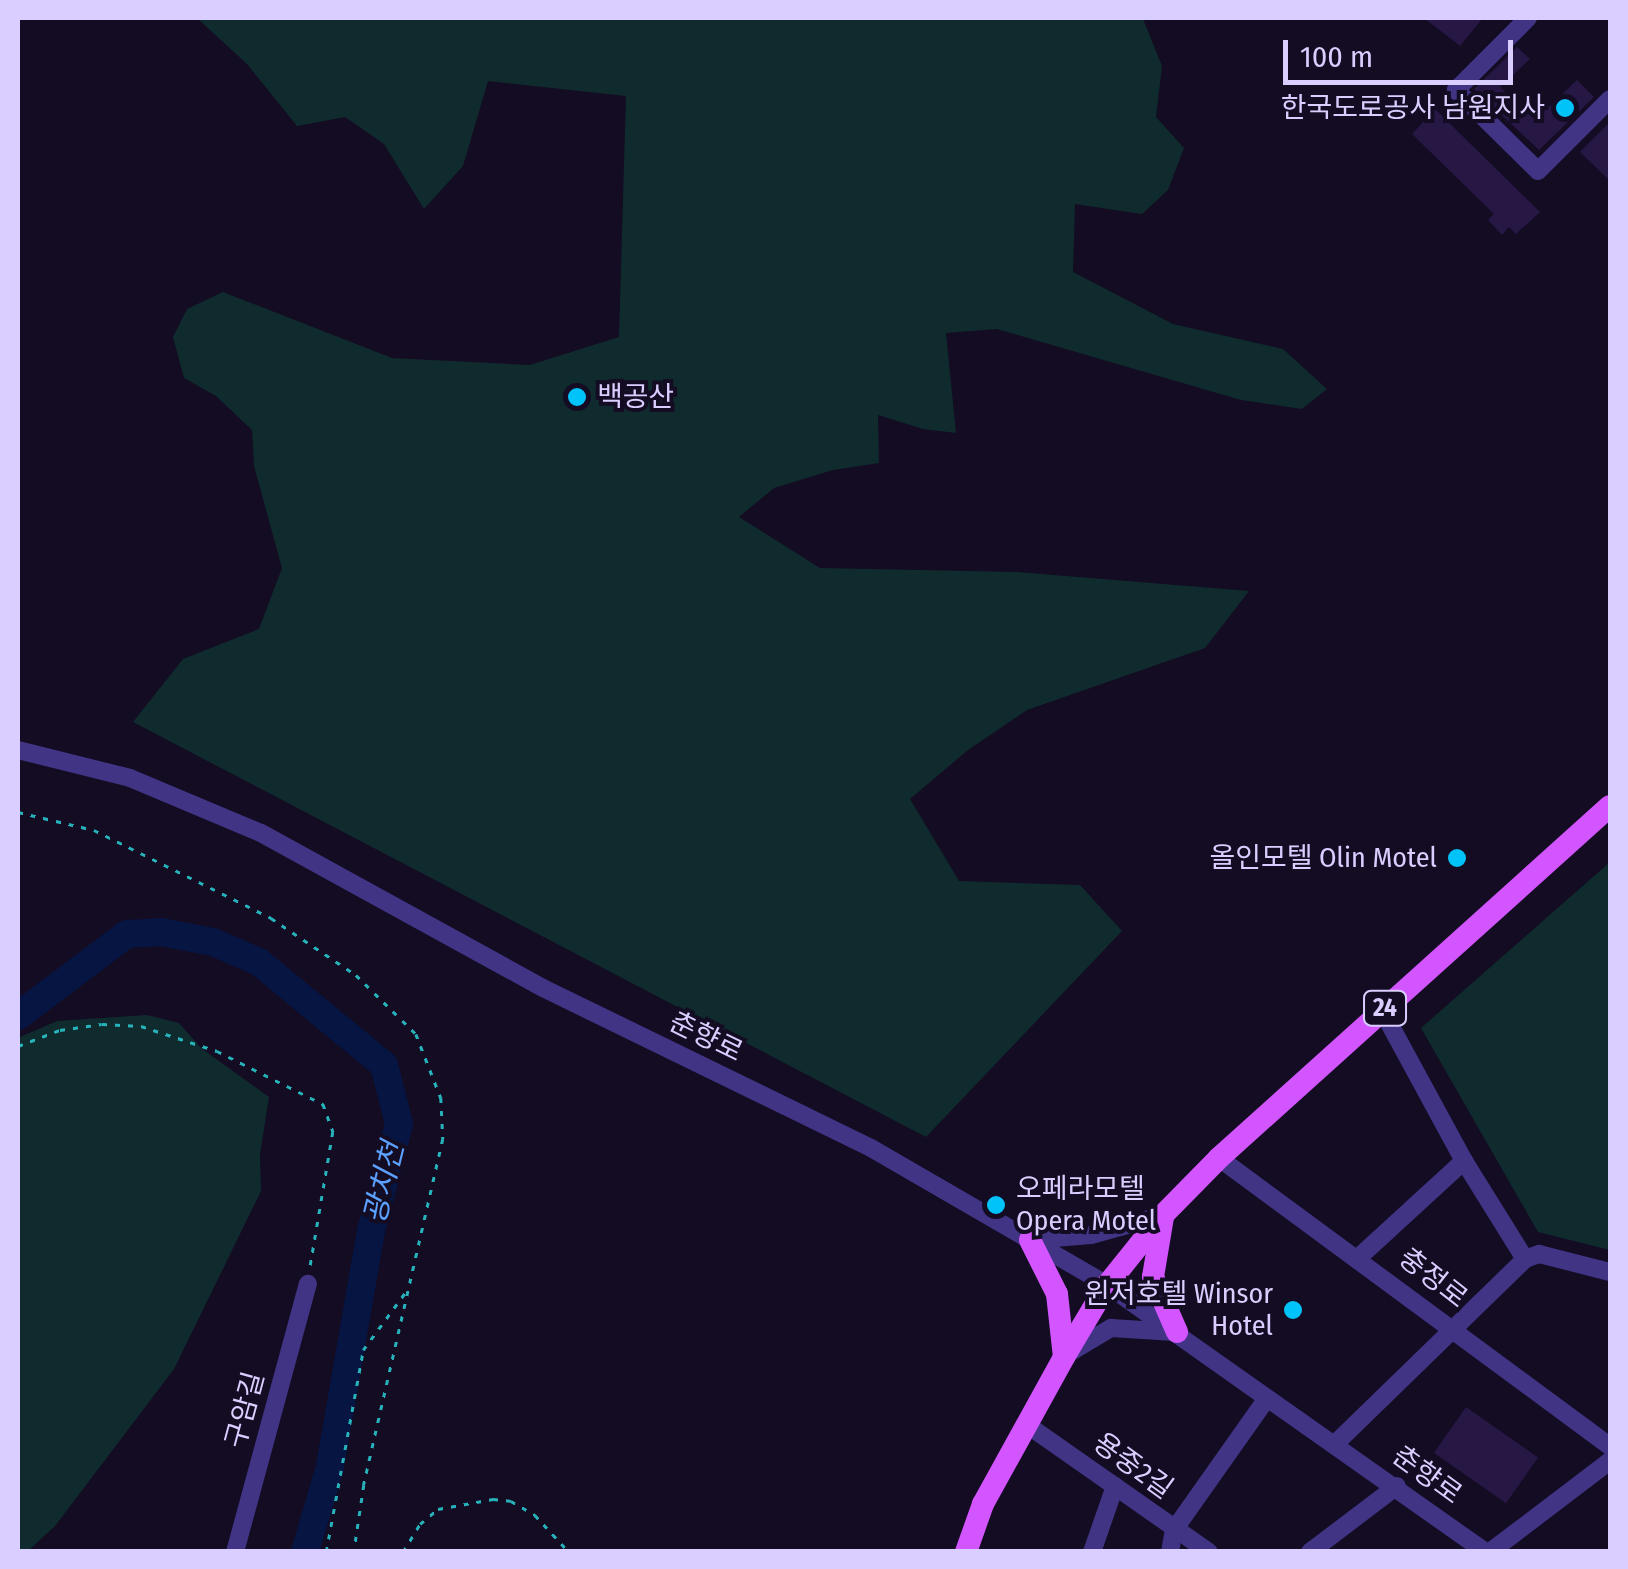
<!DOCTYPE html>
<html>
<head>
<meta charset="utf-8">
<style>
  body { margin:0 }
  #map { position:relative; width:1628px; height:1569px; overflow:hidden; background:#130c23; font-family:"Fira Sans Condensed","Noto Sans KR",sans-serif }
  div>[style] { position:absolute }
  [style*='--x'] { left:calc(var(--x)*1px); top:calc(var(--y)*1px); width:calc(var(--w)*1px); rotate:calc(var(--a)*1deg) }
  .green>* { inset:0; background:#0f2b2d }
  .river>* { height:28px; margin:-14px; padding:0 14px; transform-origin:14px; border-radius:14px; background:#061542 }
  .building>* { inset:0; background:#261745; transform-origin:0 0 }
  .path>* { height:2.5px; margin-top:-1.25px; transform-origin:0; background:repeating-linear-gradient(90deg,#26b3bb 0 5px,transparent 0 13px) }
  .minor>* { height:18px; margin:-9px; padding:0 9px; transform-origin:9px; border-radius:9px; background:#413485 }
  .major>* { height:22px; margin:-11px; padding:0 11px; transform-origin:11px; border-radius:11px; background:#d355ff }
  .dots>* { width:28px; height:28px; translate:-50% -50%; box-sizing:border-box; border:5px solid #130c23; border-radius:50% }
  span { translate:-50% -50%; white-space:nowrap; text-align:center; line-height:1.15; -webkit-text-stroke:8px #130c23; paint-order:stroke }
  .shield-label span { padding:2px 8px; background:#130c23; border:2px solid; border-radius:8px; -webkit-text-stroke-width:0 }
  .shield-label { font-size:25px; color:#d9ceff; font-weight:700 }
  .poi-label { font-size:28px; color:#d9ceff }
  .right { translate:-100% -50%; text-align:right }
  .left { translate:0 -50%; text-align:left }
  .street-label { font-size:28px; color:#d9ceff }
  .water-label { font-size:30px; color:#5ca1ff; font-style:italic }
  .frame { position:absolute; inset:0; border:20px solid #d9ceff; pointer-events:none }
  .scale { position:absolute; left:1283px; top:40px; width:230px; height:45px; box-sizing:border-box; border:5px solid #d9ceff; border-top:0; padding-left:12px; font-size:30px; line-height:35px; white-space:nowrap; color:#d9ceff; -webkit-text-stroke:8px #130c23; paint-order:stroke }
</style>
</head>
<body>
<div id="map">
  <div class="green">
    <i style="clip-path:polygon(197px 18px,1143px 19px,1162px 66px,1156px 117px,1184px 148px,1168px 190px,1142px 214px,1075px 204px,1073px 272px,1173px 324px,1283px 349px,1327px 389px,1302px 409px,1241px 400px,997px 329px,946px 333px,956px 433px,923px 429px,878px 415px,879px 463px,833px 470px,774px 488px,739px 517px,820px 568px,1017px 572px,1249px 591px,1205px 648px,1027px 710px,968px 750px,910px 799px,959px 881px,1080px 885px,1122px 931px,926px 1137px,133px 722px,183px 659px,259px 629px,282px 568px,254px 466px,252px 430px,216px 396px,184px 378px,173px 337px,187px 309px,223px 292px,392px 358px,530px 365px,619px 337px,626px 96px,488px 81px,463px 166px,424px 209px,384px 144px,345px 117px,297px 126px,247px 64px)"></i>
    <i style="clip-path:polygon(1610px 862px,1610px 1250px,1538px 1232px,1421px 1028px)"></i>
    <i style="clip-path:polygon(147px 1015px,179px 1023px,201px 1048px,269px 1097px,260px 1154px,261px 1191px,174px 1369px,55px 1526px,28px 1551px,18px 1551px,18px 1038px,57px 1021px)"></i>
  </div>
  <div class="river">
    <i style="--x:18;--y:1016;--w:136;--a:-37"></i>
    <i style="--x:127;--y:934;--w:34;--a:-3"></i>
    <i style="--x:161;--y:932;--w:53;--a:10.9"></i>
    <i style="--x:213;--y:942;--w:50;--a:23.5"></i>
    <i style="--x:259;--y:962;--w:162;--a:39.5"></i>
    <i style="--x:384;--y:1065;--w:61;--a:75.7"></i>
    <i style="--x:399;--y:1124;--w:111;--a:104.7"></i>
    <i style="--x:371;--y:1231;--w:240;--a:99.9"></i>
    <i style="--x:330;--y:1467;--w:89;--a:106.4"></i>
  </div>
  <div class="building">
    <i style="clip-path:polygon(1424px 18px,1483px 18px,1460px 46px)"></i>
    <i style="clip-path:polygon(1517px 47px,1530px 59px,1500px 87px,1535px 120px,1577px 80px,1594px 97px,1539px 150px,1474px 89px)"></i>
    <i style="clip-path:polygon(1435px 109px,1540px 212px,1516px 234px,1509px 227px,1502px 235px,1488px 220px,1494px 214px,1412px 134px)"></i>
    <i style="clip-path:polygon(1610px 122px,1610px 181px,1580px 152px)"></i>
    <i style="left:1466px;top:1407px;width:88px;height:56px;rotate:35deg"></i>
  </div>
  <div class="path">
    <i style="--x:18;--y:812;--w:78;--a:13.3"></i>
    <i style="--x:94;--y:830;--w:198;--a:26.4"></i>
    <i style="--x:271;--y:918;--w:102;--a:33.8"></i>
    <i style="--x:356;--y:975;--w:84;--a:44.5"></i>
    <i style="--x:416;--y:1034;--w:69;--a:68.7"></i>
    <i style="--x:441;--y:1098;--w:41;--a:87.2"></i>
    <i style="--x:443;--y:1139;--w:355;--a:102.9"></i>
    <i style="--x:364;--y:1485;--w:68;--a:98.5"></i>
    <i style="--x:18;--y:1046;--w:45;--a:-20.9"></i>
    <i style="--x:60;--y:1030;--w:42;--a:-8.1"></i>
    <i style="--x:102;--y:1024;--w:39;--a:3"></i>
    <i style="--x:141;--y:1026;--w:80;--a:18.2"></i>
    <i style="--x:217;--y:1051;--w:119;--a:26.6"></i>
    <i style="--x:323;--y:1104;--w:30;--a:70"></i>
    <i style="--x:333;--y:1132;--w:138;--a:99.6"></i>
    <i style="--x:326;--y:1552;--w:205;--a:-79.6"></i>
    <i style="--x:363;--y:1350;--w:74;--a:-53.7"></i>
    <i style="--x:403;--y:1552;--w:33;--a:-59"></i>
    <i style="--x:420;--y:1524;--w:23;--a:-40"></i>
    <i style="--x:438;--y:1509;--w:56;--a:-10.3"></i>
    <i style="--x:493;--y:1499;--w:18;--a:6"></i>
    <i style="--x:511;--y:1501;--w:28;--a:30"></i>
    <i style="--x:535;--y:1515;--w:50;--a:47.4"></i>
  </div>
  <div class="minor">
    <i style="--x:1528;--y:18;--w:102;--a:135"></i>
    <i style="--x:1456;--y:90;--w:115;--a:44.6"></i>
    <i style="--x:1538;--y:171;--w:102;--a:-45"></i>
    <i style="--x:18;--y:750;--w:115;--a:14"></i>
    <i style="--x:130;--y:778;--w:142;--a:22.8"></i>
    <i style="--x:261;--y:833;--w:322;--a:28.8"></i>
    <i style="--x:543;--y:988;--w:365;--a:26"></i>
    <i style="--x:871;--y:1148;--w:273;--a:30.1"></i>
    <i style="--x:1107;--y:1285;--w:464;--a:35.2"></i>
    <i style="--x:1382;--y:1010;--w:172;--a:61.5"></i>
    <i style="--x:1464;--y:1161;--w:115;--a:58.1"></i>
    <i style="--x:1219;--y:1158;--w:486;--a:36.4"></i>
    <i style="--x:1030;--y:1240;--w:61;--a:-4.7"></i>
    <i style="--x:1091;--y:1235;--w:75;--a:-15.5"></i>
    <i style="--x:1358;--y:1258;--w:144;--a:-42.5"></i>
    <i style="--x:1064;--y:1356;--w:55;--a:-30.8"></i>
    <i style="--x:1111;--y:1328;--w:64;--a:3.6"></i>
    <i style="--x:1026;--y:1424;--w:223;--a:35"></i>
    <i style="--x:1336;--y:1443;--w:264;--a:-44.2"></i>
    <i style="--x:1525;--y:1259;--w:15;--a:-20"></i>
    <i style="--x:1539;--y:1254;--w:73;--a:14.2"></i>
    <i style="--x:235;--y:1552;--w:278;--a:-74.8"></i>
    <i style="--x:1092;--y:1552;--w:70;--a:-70.8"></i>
    <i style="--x:1170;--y:1552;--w:22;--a:-80"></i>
    <i style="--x:1174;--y:1530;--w:161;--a:-54.8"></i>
    <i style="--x:1310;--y:1552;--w:109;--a:-37.2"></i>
    <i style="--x:1490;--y:1552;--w:151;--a:-37.2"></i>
  </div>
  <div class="major">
    <i style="--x:1163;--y:1217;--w:61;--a:99.5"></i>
    <i style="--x:1153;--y:1277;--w:60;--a:66.4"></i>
    <i style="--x:1030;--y:1240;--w:60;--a:63.4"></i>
    <i style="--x:1057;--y:1294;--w:63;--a:83.7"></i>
    <i style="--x:966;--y:1552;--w:51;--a:-70.5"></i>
    <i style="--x:983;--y:1504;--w:168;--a:-61.1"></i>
    <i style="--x:1064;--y:1357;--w:84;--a:-59.2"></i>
    <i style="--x:1107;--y:1285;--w:90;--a:-51.3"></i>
    <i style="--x:1163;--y:1215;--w:80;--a:-45.5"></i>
    <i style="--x:1219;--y:1158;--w:526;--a:-42"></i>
  </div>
  <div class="dots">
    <i style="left:1565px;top:108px;background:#00c3f9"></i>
    <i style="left:577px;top:397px;background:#00c3f9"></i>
    <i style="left:1457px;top:858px;background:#00c3f9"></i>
    <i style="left:996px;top:1205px;background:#00c3f9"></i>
    <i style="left:1293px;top:1310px;background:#00c3f9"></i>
  </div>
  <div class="shield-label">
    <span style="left:1385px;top:1008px">24</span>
  </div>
  <div class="poi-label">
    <span class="right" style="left:1545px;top:108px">한국도로공사 남원지사</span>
    <span class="left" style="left:597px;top:397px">백공산</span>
    <span class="right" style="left:1437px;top:858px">올인모텔 Olin Motel</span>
    <span class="left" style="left:1016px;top:1205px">오페라모텔<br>Opera Motel</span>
    <span class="right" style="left:1273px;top:1310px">윈저호텔 Winsor<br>Hotel</span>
  </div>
  <div class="street-label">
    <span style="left:706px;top:1037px;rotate:26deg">춘향로</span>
    <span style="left:1433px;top:1278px;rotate:38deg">충정로</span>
    <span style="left:245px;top:1410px;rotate:-75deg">구암길</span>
    <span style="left:1133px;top:1466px;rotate:36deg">용중2길</span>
    <span style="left:1427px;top:1475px;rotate:36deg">춘향로</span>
  </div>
  <div class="water-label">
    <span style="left:384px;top:1183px;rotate:-76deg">광치천</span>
  </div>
  <div class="frame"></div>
  <div class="scale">100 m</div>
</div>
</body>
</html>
